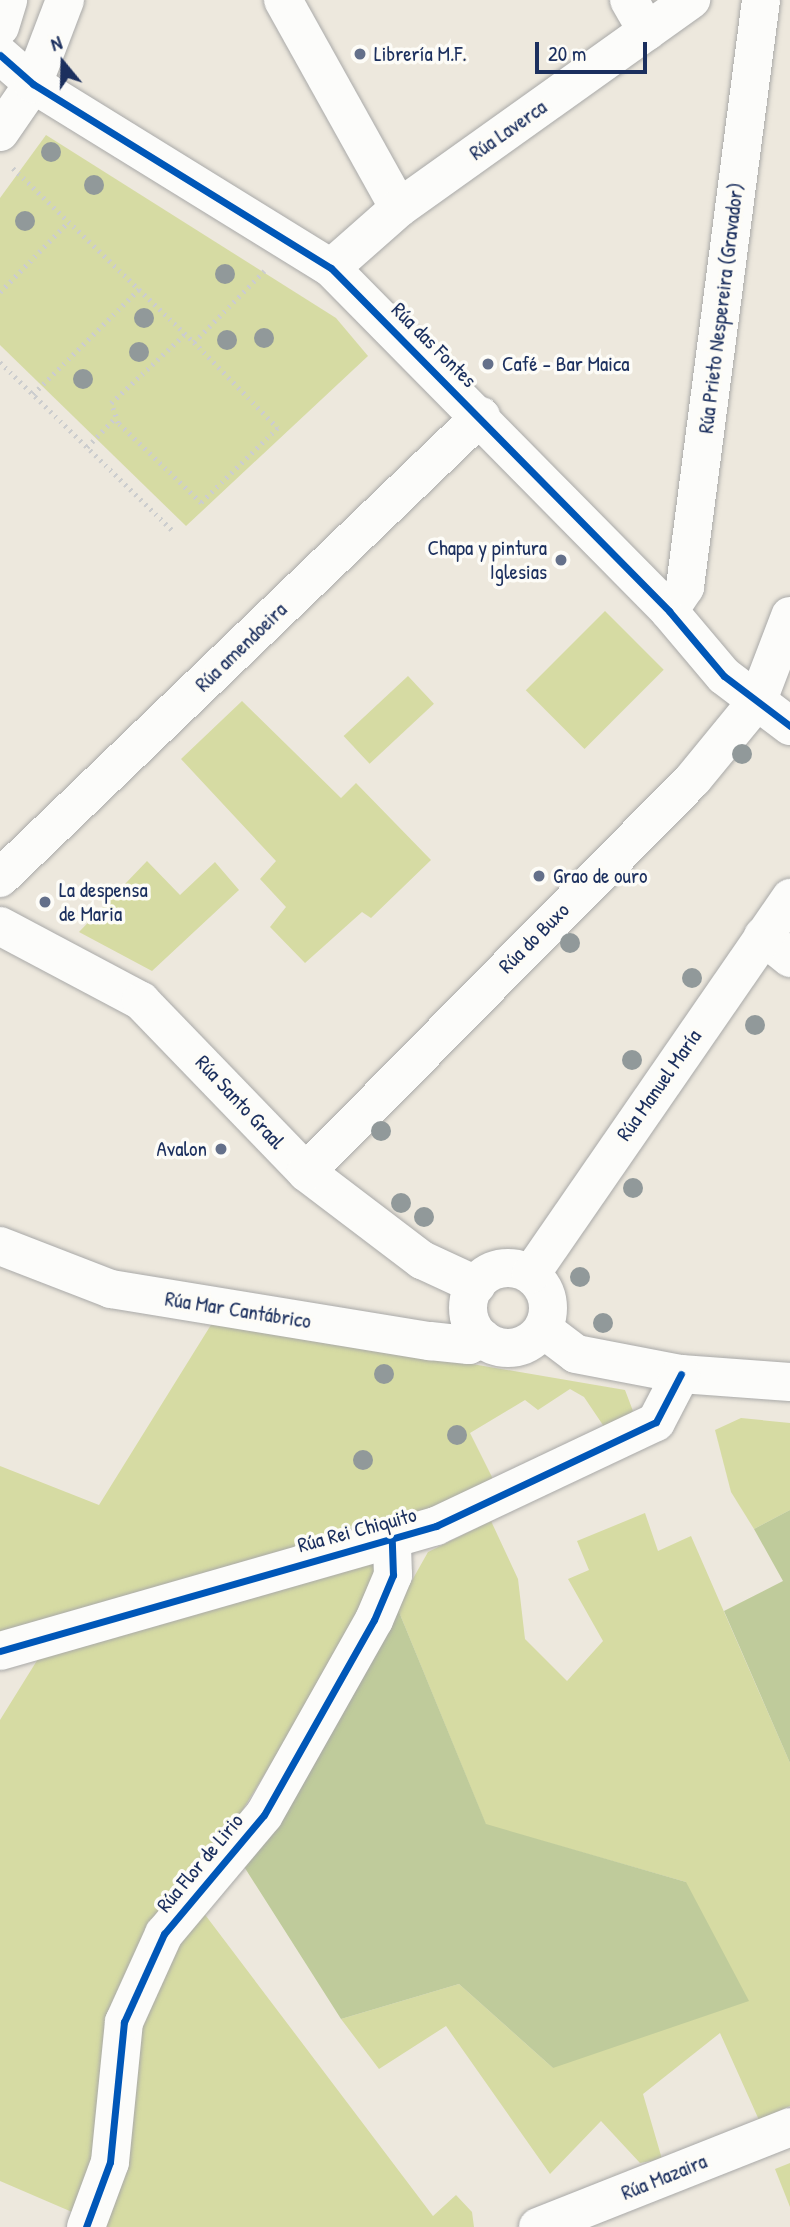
<!DOCTYPE html>
<html>
<head>
<meta charset="utf-8">
<style>
  body { margin:0 }
  #map { position:relative; width:790px; height:2227px; overflow:hidden; background:#ede8dd; font-family:"Patrick Hand",sans-serif }
  div>[style] { position:absolute }
  [style*='--x'] { left:calc(var(--x)*1px); top:calc(var(--y)*1px); width:calc(var(--w)*1px); rotate:calc(var(--a)*1deg) }
  .green>* { inset:0; background:#d6dba3; transform-origin:0 0 }
  .forest>* { inset:0; background:#bfcb9b }
  .path>* { height:4.5px; margin-top:-2.25px; transform-origin:0; background:repeating-linear-gradient(90deg,#cccdce 0 2px,transparent 0 7px) }
  .roads { filter:drop-shadow(0 0 2px #a9a9a8) drop-shadow(0 0 2px #a9a9a8) }
  .minor>* { height:38px; margin:-19px; padding:0 19px; transform-origin:19px; border-radius:19px; background:#fcfcfa }
  .minor>.ring { margin:-19px; padding:0; box-sizing:content-box; background:none; border:38px solid #fcfcfa; border-radius:50% }
  .cycleway>* { height:7px; margin:-3.5px; padding:0 3.5px; transform-origin:3.5px; border-radius:3.5px; background:#0057b8 }
  .trees>* { width:20px; height:20px; margin:-10px; border-radius:50%; background:#91999a }
  .dots>* { width:19px; height:19px; translate:-50% -50%; box-sizing:border-box; border:4px solid #fdfcf7; border-radius:50% }
  span { translate:-50% -50%; white-space:nowrap; text-align:center; line-height:1.15; -webkit-text-stroke:7px #fdfcf7; paint-order:stroke }
  .poi-label { font-size:21px; color:#1b2f5e }
  .left { translate:0 -50%; text-align:left }
  .right { translate:-100% -50%; text-align:right }
  .street-label { font-size:21px; color:#1b2f5e }
  .north { position:absolute; left:28px; top:28px; width:70px; height:70px; -webkit-text-stroke:5px #fdfcf7; paint-order:stroke; rotate:341deg; font-size:19px; font-weight:700; line-height:28px; text-align:center; color:#1b2f5e }
  .north::after { content:''; display:block; margin:auto; width:24px; height:32px; background:#1b2f5e; clip-path:polygon(50% 0,100% 100%,50% 72%,0 100%) }
  .scale { position:absolute; left:535px; top:42px; width:112px; height:32px; box-sizing:border-box; border:4px solid #1b2f5e; border-top:0; padding-left:9px; font-size:21px; line-height:24px; white-space:nowrap; color:#1b2f5e; -webkit-text-stroke:5px #fdfcf7; paint-order:stroke }
</style>
</head>
<body>
<div id="map">
  <div class="green">
    <i style="clip-path:polygon(46px 135px,336px 318px,368px 356px,186px 526px,0 345px,0 198px)"></i>
    <i style="left:605px;top:611px;width:83px;height:112px;rotate:45deg"></i>
    <i style="left:408px;top:676px;width:38px;height:88px;rotate:47deg"></i>
    <i style="clip-path:polygon(242px 701px,341px 798px,356px 783px,431px 860px,371px 918px,362px 912px,305px 963px,270px 927px,286px 907px,260px 879px,276px 861px,181px 759px)"></i>
    <i style="clip-path:polygon(147px 861px,180px 895px,215px 862px,239px 890px,152px 971px,79px 932px)"></i>
    <i style="clip-path:polygon(214px 1320px,625px 1390px,633px 1411px,609px 1434px,584px 1397px,570px 1389px,538px 1410px,525px 1400px,470px 1433px,495px 1483px,431px 1516px,0 1639px,0 1466px,99px 1505px)"></i>
    <i style="clip-path:polygon(741px 1418px,790px 1423px,790px 1510px,754px 1529px,731px 1492px,715px 1430px)"></i>
    <i style="clip-path:polygon(645px 1513px,658px 1551px,691px 1536px,790px 1763px,790px 2106px,759px 2120px,720px 2033px,643px 2094px,662px 2159px,640px 2163px,601px 2121px,550px 2174px,446px 2026px,379px 2069px,341px 2019px,459px 1984px,553px 2068px,686px 1882px,486px 1825px,397px 1607px,428px 1552px,491px 1521px,518px 1579px,525px 1639px,567px 1681px,603px 1641px,568px 1579px,589px 1570px,577px 1541px)"></i>
    <i style="clip-path:polygon(367px 1560px,377px 1567px,359px 1621px,237px 1819px,166px 1905px,79px 2215px,0 2181px,0 1720px,46px 1646px)"></i>
    <i style="clip-path:polygon(203px 1912px,433px 2216px,456px 2195px,472px 2212px,474px 2227px,99px 2227px,143px 2024px,161px 1973px)"></i>
    <i style="clip-path:polygon(790px 2163px,790px 2207px,775px 2169px)"></i>
  </div>
  <div class="forest">
    <i style="clip-path:polygon(790px 1510px,790px 1763px,724px 1611px,783px 1581px,754px 1529px)"></i>
    <i style="clip-path:polygon(397px 1607px,486px 1824px,686px 1882px,749px 2001px,553px 2068px,459px 1984px,341px 2019px,243px 1865px)"></i>
  </div>
  <div class="path">
    <i style="--x:13;--y:168;--w:251;--a:43.9"></i>
    <i style="--x:194;--y:342;--w:120;--a:45.7"></i>
    <i style="--x:278;--y:428;--w:107;--a:135.8"></i>
    <i style="--x:201;--y:503;--w:115;--a:-136.1"></i>
    <i style="--x:118;--y:423;--w:21;--a:-109"></i>
    <i style="--x:111;--y:403;--w:101;--a:-43"></i>
    <i style="--x:0;--y:292;--w:98;--a:-45.8"></i>
    <i style="--x:194;--y:342;--w:100;--a:-45.4"></i>
    <i style="--x:0;--y:362;--w:243;--a:44.3"></i>
    <i style="--x:33;--y:394;--w:149;--a:-44.7"></i>
    <i style="--x:87;--y:447;--w:42;--a:-46"></i>
  </div>
  <div class="roads">
    <div class="minor">
      <i style="--x:283;--y:0;--w:238;--a:60.9"></i>
      <i style="--x:629;--y:0;--w:36;--a:60"></i>
      <i style="--x:0;--y:27;--w:28;--a:-73"></i>
      <i style="--x:0;--y:55;--w:44;--a:41.3"></i>
      <i style="--x:33;--y:84;--w:350;--a:31.7"></i>
      <i style="--x:331;--y:268;--w:482;--a:45.4"></i>
      <i style="--x:669;--y:611;--w:85;--a:49.8"></i>
      <i style="--x:724;--y:676;--w:83;--a:37.1"></i>
      <i style="--x:0;--y:132;--w:58;--a:-55.5"></i>
      <i style="--x:33;--y:84;--w:90;--a:-69.1"></i>
      <i style="--x:331;--y:268;--w:91;--a:-41.4"></i>
      <i style="--x:399;--y:208;--w:359;--a:-35.5"></i>
      <i style="--x:669;--y:611;--w:29;--a:-56"></i>
      <i style="--x:685;--y:587;--w:592;--a:-82.62"></i>
      <i style="--x:0;--y:878;--w:667;--a:-43.85"></i>
      <i style="--x:0;--y:926;--w:160;--a:28"></i>
      <i style="--x:141;--y:1001;--w:238;--a:46"></i>
      <i style="--x:306;--y:1172;--w:146;--a:37.2"></i>
      <i style="--x:422;--y:1260;--w:60;--a:24.8"></i>
      <i style="--x:763;--y:936;--w:35;--a:39"></i>
      <i style="--x:306;--y:1172;--w:552;--a:-45.44"></i>
      <i style="--x:693;--y:779;--w:102;--a:-50.6"></i>
      <i style="--x:758;--y:700;--w:90;--a:-69.1"></i>
      <i style="--x:0;--y:1246;--w:119;--a:21.2"></i>
      <i style="--x:111;--y:1289;--w:323;--a:9.3"></i>
      <i style="--x:430;--y:1341;--w:39;--a:6"></i>
      <i style="--x:469;--y:1345;--w:15;--a:-28"></i>
      <i class="ring" style="left:468px;top:1268px;width:42px;height:42px"></i>
      <i style="--x:531;--y:1274;--w:457;--a:-55.4"></i>
      <i style="--x:543;--y:1329;--w:41;--a:37.1"></i>
      <i style="--x:576;--y:1354;--w:107;--a:10.8"></i>
      <i style="--x:681;--y:1374;--w:109;--a:4.2"></i>
      <i style="--x:0;--y:1651;--w:454;--a:-16"></i>
      <i style="--x:436;--y:1526;--w:243;--a:-25.3"></i>
      <i style="--x:656;--y:1422;--w:54;--a:-62.5"></i>
      <i style="--x:86;--y:2227;--w:69;--a:-69.7"></i>
      <i style="--x:110;--y:2162;--w:141;--a:-84.3"></i>
      <i style="--x:124;--y:2022;--w:97;--a:-65.6"></i>
      <i style="--x:164;--y:1934;--w:155;--a:-50"></i>
      <i style="--x:264;--y:1815;--w:224;--a:-60.6"></i>
      <i style="--x:374;--y:1620;--w:49;--a:-67.1"></i>
      <i style="--x:393;--y:1575;--w:33;--a:-92"></i>
      <i style="--x:538;--y:2227;--w:271;--a:-21.6"></i>
    </div>
  </div>
  <div class="cycleway">
    <i style="--x:0;--y:55;--w:44;--a:41.3"></i>
    <i style="--x:33;--y:84;--w:350;--a:31.7"></i>
    <i style="--x:331;--y:268;--w:482;--a:45.4"></i>
    <i style="--x:669;--y:611;--w:85;--a:49.8"></i>
    <i style="--x:724;--y:676;--w:83;--a:37.1"></i>
    <i style="--x:0;--y:1651;--w:454;--a:-16"></i>
    <i style="--x:436;--y:1526;--w:243;--a:-25.3"></i>
    <i style="--x:656;--y:1422;--w:54;--a:-62.5"></i>
    <i style="--x:86;--y:2227;--w:69;--a:-69.7"></i>
    <i style="--x:110;--y:2162;--w:141;--a:-84.3"></i>
    <i style="--x:124;--y:2022;--w:97;--a:-65.6"></i>
    <i style="--x:164;--y:1934;--w:155;--a:-50"></i>
    <i style="--x:264;--y:1815;--w:224;--a:-60.6"></i>
    <i style="--x:374;--y:1620;--w:49;--a:-67.1"></i>
    <i style="--x:393;--y:1575;--w:33;--a:-92"></i>
  </div>
  <div class="trees">
    <i style="left:51px;top:152px"></i>
    <i style="left:94px;top:185px"></i>
    <i style="left:25px;top:221px"></i>
    <i style="left:225px;top:274px"></i>
    <i style="left:144px;top:318px"></i>
    <i style="left:264px;top:338px"></i>
    <i style="left:227px;top:340px"></i>
    <i style="left:139px;top:352px"></i>
    <i style="left:83px;top:379px"></i>
    <i style="left:742px;top:754px"></i>
    <i style="left:570px;top:943px"></i>
    <i style="left:692px;top:978px"></i>
    <i style="left:755px;top:1025px"></i>
    <i style="left:632px;top:1060px"></i>
    <i style="left:381px;top:1131px"></i>
    <i style="left:633px;top:1188px"></i>
    <i style="left:401px;top:1203px"></i>
    <i style="left:424px;top:1217px"></i>
    <i style="left:580px;top:1277px"></i>
    <i style="left:603px;top:1323px"></i>
    <i style="left:384px;top:1374px"></i>
    <i style="left:457px;top:1435px"></i>
    <i style="left:363px;top:1460px"></i>
  </div>
  <div class="dots">
    <i style="left:360px;top:54px;background:#64708a"></i>
    <i style="left:488px;top:364px;background:#64708a"></i>
    <i style="left:561px;top:560px;background:#64708a"></i>
    <i style="left:539px;top:876px;background:#64708a"></i>
    <i style="left:45px;top:902px;background:#64708a"></i>
    <i style="left:221px;top:1149px;background:#64708a"></i>
  </div>
  <div class="poi-label">
    <span class="left" style="left:374px;top:54px">Librería M.F.</span>
    <span class="left" style="left:502px;top:364px">Café - Bar Maica</span>
    <span class="right" style="left:547px;top:560px">Chapa y pintura<br>Iglesias</span>
    <span class="left" style="left:553px;top:876px">Grao de ouro</span>
    <span class="left" style="left:59px;top:902px">La despensa<br>de Maria</span>
    <span class="right" style="left:207px;top:1149px">Avalon</span>
  </div>
  <div class="street-label">
    <span style="left:508px;top:130px;rotate:-35deg">Rúa Laverca</span>
    <span style="left:721px;top:308px;rotate:-83deg">Rúa Prieto Nespereira (Gravador)</span>
    <span style="left:434px;top:345px;rotate:45deg">Rúa das Fontes</span>
    <span style="left:241px;top:647px;rotate:-44deg">Rúa amendoeira</span>
    <span style="left:534px;top:938px;rotate:-45deg">Rúa do Buxo</span>
    <span style="left:659px;top:1085px;rotate:-55deg">Rúa Manuel María</span>
    <span style="left:240px;top:1102px;rotate:47deg">Rúa Santo Graal</span>
    <span style="left:238px;top:1310px;rotate:9deg">Rúa Mar Cantábrico</span>
    <span style="left:357px;top:1530px;rotate:-15deg">Rúa Rei Chiquito</span>
    <span style="left:200px;top:1863px;rotate:-50deg">Rúa Flor de Lirio</span>
    <span style="left:664px;top:2177px;rotate:-22deg">Rúa Mazaira</span>
  </div>
  <div class="north">N</div>
  <div class="scale">20 m</div>
</div>
</body>
</html>
